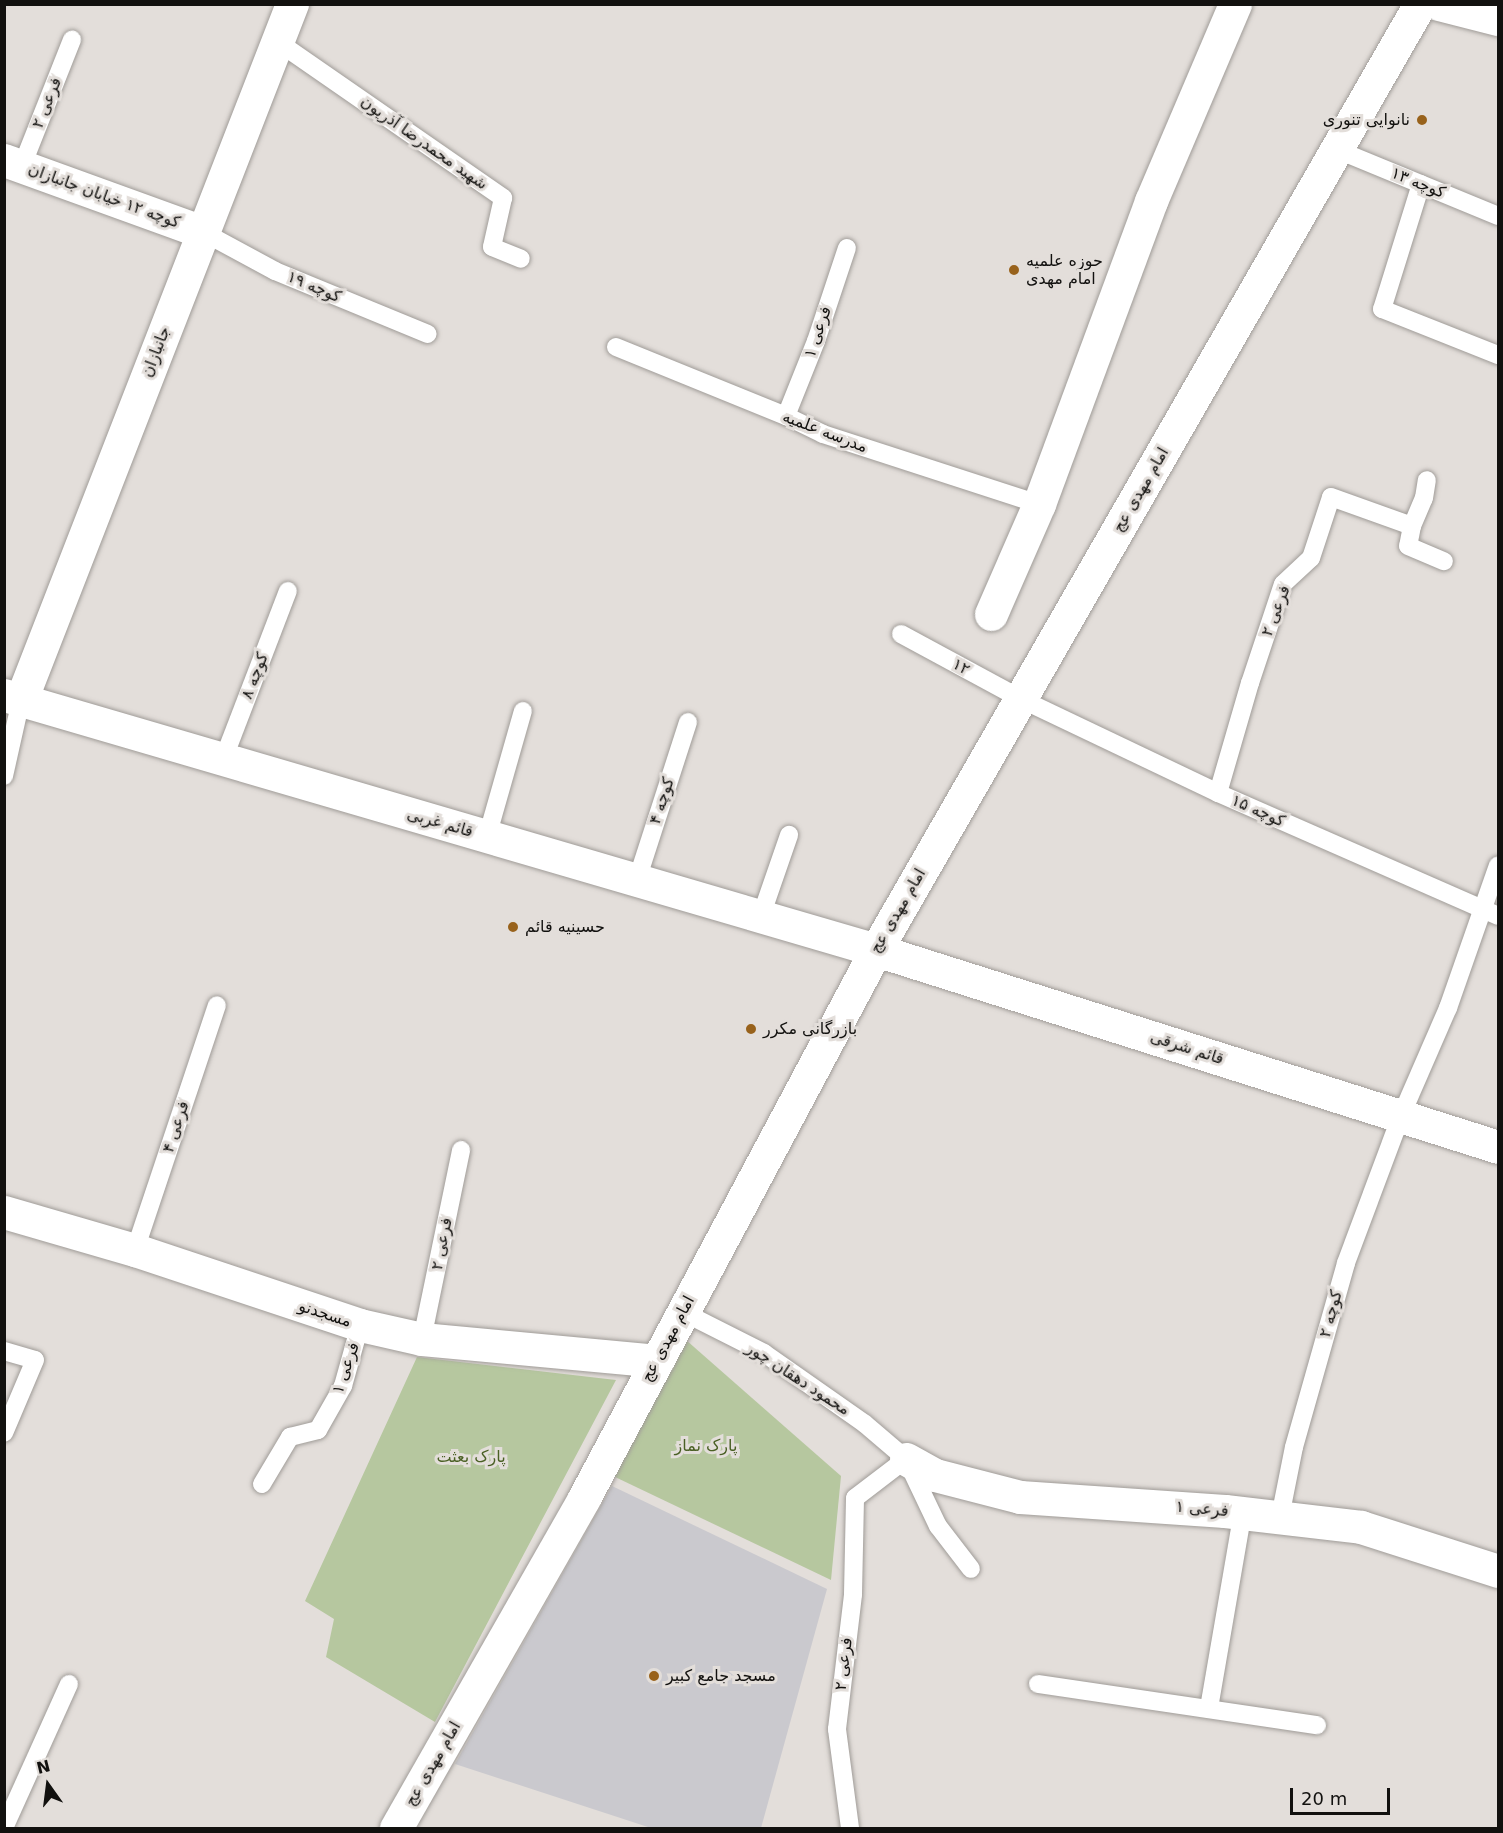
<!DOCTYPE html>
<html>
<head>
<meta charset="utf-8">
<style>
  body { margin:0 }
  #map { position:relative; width:1503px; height:1833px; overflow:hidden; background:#e3deda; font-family:"DejaVu Sans",Vazirmatn,sans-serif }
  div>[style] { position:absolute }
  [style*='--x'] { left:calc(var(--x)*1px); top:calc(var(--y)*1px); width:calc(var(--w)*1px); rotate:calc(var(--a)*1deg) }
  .green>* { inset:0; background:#b6c79f }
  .building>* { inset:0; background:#cac9ce }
  .roads { filter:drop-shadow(0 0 2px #a09c98) drop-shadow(0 0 2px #a09c98) }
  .service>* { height:18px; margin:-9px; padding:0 9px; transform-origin:9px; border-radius:9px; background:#fff }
  .minor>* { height:33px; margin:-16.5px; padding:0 16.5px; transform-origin:16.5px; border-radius:16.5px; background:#fff }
  .tertiary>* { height:33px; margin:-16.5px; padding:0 16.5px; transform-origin:16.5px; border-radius:16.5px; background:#fff }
  .dots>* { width:16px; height:16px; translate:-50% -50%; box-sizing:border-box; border:3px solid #e3deda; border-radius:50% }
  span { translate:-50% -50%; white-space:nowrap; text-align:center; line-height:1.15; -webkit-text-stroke:6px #e3deda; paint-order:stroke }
  .street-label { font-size:16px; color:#12110f }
  .poi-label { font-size:16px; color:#12110f }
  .right { translate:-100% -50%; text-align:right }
  .left { translate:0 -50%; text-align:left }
  .park-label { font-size:16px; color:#4a6024 }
  .frame { position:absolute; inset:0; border:6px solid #12110f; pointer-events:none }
  .north { position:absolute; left:18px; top:1755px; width:60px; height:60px; -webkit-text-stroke:4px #e3deda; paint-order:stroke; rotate:346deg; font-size:16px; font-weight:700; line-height:24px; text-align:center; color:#12110f }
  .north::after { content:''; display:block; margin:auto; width:21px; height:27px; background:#12110f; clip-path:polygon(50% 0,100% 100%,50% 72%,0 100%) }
  .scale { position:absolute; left:1290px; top:1788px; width:100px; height:27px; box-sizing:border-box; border:3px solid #12110f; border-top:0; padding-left:8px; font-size:18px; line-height:21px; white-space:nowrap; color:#12110f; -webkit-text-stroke:4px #e3deda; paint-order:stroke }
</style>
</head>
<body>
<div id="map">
  <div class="green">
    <i style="clip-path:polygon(686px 1340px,841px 1476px,831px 1580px,613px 1476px)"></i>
    <i style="clip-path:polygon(417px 1357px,616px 1380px,435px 1722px,326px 1657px,334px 1619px,305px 1601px)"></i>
  </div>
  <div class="building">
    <i style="clip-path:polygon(612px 1486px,827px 1589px,761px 1828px,651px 1828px,455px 1764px)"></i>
  </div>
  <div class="roads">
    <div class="service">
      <i style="--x:278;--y:42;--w:274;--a:34.7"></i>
      <i style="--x:503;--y:198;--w:50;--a:102.7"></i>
      <i style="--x:492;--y:247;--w:31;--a:22"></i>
      <i style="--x:1338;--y:150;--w:173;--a:22.4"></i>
      <i style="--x:22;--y:166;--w:136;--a:-68.4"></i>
      <i style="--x:1421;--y:184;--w:131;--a:107.3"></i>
      <i style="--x:1382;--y:309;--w:125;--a:21.6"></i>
      <i style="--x:203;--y:232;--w:82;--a:28.4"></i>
      <i style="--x:275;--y:271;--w:165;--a:22.4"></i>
      <i style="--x:616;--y:347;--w:183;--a:22.1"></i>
      <i style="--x:786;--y:416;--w:41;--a:25.9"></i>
      <i style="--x:823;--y:434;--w:227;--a:18"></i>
      <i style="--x:786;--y:416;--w:81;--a:-68.2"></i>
      <i style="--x:816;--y:341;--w:98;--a:-71.6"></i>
      <i style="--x:1412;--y:526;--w:20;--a:101"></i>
      <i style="--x:1408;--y:546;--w:39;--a:23"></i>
      <i style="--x:901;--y:634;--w:136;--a:28.4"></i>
      <i style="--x:1021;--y:699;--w:218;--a:25.5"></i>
      <i style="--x:1218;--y:793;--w:306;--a:23.7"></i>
      <i style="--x:223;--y:760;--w:181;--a:-69"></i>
      <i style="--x:4;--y:776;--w:78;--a:-77.4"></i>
      <i style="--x:1218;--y:793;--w:115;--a:-73.8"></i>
      <i style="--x:1250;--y:683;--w:104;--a:-71.6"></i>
      <i style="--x:1283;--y:584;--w:38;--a:-43"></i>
      <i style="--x:1311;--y:558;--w:64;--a:-71.8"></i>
      <i style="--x:1331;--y:497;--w:86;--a:19.7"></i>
      <i style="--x:1412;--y:526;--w:30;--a:-67"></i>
      <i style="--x:1424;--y:498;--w:18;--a:-81"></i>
      <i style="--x:487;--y:837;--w:131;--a:-74.1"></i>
      <i style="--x:637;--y:880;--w:166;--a:-72.1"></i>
      <i style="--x:761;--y:916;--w:86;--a:-70.9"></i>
      <i style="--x:135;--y:1250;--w:258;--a:-71.5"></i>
      <i style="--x:683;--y:1312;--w:91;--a:26.8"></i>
      <i style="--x:764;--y:1353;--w:123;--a:35.1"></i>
      <i style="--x:865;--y:1424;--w:54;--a:40.5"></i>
      <i style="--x:422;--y:1339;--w:193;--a:-78.3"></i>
      <i style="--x:4;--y:1351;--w:32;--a:16"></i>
      <i style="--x:35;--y:1360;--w:79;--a:113"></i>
      <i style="--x:262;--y:1484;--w:55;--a:-59.2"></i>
      <i style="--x:290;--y:1437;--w:29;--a:-14"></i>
      <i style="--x:318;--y:1430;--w:51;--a:-60.4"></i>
      <i style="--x:343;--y:1386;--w:63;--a:-74.4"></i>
      <i style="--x:1280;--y:1517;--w:71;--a:-78.7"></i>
      <i style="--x:1294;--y:1447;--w:191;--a:-74.2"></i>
      <i style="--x:1346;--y:1263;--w:157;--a:-69.5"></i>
      <i style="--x:1401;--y:1116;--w:118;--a:-66.5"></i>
      <i style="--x:1448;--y:1008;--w:151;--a:-70.7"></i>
      <i style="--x:1038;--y:1684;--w:282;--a:8.4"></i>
      <i style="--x:1209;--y:1708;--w:199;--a:-80.2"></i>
      <i style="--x:4;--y:1828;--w:158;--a:-65.7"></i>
      <i style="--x:850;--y:1828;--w:100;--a:-97.5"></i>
      <i style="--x:837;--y:1729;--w:136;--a:-83.2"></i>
      <i style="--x:853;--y:1594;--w:96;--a:-88.8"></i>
      <i style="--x:855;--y:1498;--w:64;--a:-37.4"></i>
      <i style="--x:906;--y:1459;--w:74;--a:64.5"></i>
      <i style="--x:938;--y:1526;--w:54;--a:52.5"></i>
    </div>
    <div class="minor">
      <i style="--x:1439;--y:4;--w:61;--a:14.3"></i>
      <i style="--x:4;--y:160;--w:212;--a:19.9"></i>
      <i style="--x:991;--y:614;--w:120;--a:-66.4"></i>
      <i style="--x:1039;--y:504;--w:323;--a:-69.7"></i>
      <i style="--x:1151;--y:201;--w:214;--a:-66.9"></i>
      <i style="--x:4;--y:1212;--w:136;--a:16.2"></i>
      <i style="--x:135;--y:1250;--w:237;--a:18.4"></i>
      <i style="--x:360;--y:1325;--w:64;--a:12.7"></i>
      <i style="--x:422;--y:1339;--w:236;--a:5.3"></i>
      <i style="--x:906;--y:1459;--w:33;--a:29"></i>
      <i style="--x:935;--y:1475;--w:88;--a:14.5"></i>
      <i style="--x:1020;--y:1497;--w:205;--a:3.9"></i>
      <i style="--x:1225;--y:1511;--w:137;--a:6.7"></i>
      <i style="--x:1361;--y:1527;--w:144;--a:17.8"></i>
    </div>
    <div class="tertiary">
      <i style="--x:4;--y:695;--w:909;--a:16.3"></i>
      <i style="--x:876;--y:950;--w:652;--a:17.57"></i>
      <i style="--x:21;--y:700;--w:747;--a:-68.73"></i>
      <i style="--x:396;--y:1828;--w:380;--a:-60.3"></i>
      <i style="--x:584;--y:1498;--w:621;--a:-61.95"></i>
      <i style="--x:876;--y:950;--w:1091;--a:-60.1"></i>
    </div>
  </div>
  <div class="dots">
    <i style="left:1422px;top:120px;background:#98621b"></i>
    <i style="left:1014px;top:270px;background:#98621b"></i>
    <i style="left:513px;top:927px;background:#98621b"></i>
    <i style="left:751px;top:1029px;background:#98621b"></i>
    <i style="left:654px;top:1676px;background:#98621b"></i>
  </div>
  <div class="street-label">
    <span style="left:47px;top:103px;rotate:-68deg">فرعی ۲</span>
    <span style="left:424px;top:143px;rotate:35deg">شهید محمدرضا آذریون</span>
    <span style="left:1418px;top:183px;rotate:22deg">کوچه ۱۳</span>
    <span style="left:104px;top:196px;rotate:20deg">کوچه ۱۲ خیابان جانبازان</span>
    <span style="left:314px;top:287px;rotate:23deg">کوچه ۱۹</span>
    <span style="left:818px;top:332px;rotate:-71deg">فرعی ۱</span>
    <span style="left:156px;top:352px;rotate:-69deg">جانبازان</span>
    <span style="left:825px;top:432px;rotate:21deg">مدرسه علمیه</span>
    <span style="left:1141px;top:490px;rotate:-60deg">امام مهدی عج</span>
    <span style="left:1276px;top:611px;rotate:-69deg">فرعی ۲</span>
    <span style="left:961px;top:667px;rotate:29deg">۱۲</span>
    <span style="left:255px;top:676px;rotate:-69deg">کوچه ۸</span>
    <span style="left:662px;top:801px;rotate:-72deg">کوچه ۴</span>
    <span style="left:1258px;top:811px;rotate:24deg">کوچه ۱۵</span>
    <span style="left:440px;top:823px;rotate:16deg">قائم غربی</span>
    <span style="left:898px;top:911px;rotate:-60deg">امام مهدی عج</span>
    <span style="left:1187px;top:1048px;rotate:18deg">قائم شرقی</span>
    <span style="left:176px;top:1127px;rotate:-72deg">فرعی ۴</span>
    <span style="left:442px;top:1244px;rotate:-79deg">فرعی ۲</span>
    <span style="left:325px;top:1314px;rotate:18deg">مسجدنو</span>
    <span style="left:1331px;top:1314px;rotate:-75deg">کوچه ۲</span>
    <span style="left:668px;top:1339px;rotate:-62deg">امام مهدی عج</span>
    <span style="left:346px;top:1368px;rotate:-71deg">فرعی ۱</span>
    <span style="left:798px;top:1379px;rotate:33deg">محمود دهقان چور</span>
    <span style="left:1202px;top:1509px;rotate:5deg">فرعی ۱</span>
    <span style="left:844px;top:1664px;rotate:-83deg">فرعی ۲</span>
    <span style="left:433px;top:1764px;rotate:-60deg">امام مهدی عج</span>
  </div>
  <div class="poi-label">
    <span class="right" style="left:1410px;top:120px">نانوایی تنوری</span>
    <span class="left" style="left:1026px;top:270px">حوزه علمیه<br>امام مهدی</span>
    <span class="left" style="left:525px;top:927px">حسینیه قائم</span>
    <span class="left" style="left:763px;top:1029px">بازرگانی مکرر</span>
    <span class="left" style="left:666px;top:1676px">مسجد جامع کبیر</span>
  </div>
  <div class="park-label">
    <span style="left:706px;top:1446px">پارک نماز</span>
    <span style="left:471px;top:1457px">پارک بعثت</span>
  </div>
  <div class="frame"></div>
  <div class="north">N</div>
  <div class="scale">20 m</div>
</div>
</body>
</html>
